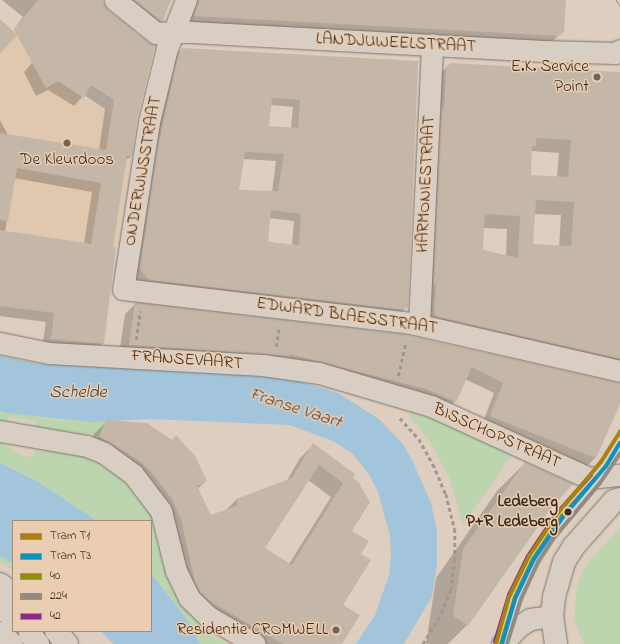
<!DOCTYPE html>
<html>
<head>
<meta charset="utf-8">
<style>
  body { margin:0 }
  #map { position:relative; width:620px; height:644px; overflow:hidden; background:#decebf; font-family:"Indie Flower",sans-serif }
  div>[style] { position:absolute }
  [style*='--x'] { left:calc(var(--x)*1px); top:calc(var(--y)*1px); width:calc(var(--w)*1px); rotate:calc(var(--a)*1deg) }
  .built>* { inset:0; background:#e0c8b0 }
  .green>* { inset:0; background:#bcd5ae }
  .water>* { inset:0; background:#a2c5db }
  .shadow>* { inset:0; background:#0003 }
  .building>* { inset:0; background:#c4b7a8 }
  .path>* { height:2.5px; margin-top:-1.25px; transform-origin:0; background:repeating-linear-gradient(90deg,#a1978f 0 4px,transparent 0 7px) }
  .roads { filter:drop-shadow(0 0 1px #7f756b) drop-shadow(0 0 1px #7f756b) }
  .service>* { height:11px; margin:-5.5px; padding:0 5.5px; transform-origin:5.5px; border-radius:5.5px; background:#d9cec4 }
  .minor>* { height:21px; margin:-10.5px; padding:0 10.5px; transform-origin:10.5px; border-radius:10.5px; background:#d9cec4 }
  .secondary>* { height:22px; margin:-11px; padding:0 11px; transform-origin:11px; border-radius:11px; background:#d9cec4 }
  .primary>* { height:22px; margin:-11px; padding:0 11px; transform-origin:11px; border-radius:11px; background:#d9cec4 }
  .trunk>* { height:22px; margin:-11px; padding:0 11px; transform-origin:11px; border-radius:11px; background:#d9cec4 }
  .tram>* { height:1px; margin:-0.5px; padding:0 0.5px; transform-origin:0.5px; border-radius:0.5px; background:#a1978f }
  .bus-1>* { height:4px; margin:-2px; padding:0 2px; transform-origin:2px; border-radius:2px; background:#908f0c }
  .bus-2>* { height:4px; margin:-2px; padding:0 2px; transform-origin:2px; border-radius:2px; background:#938a83 }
  .bus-3>* { height:4px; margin:-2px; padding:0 2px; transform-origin:2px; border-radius:2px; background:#8c2b87 }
  .tram-1>* { height:4px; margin:-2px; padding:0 2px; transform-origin:2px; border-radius:2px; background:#a7830e }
  .tram-2>* { height:4px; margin:-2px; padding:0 2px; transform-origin:2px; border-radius:2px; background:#0993c5 }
  .dots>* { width:11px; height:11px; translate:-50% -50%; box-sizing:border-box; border:2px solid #ebceb2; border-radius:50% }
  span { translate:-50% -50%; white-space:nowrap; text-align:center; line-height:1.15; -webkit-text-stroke:3px #ebceb2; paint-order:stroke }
  .street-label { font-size:17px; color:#3b2a1e }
  .poi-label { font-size:17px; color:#3b2a1e }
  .right { translate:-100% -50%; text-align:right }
  .stop-label { font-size:17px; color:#3b2a1e; font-weight:700 }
  .water-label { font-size:18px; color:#47413c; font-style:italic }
  .legend { position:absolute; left:12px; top:520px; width:140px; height:112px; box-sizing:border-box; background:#ebceb2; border:1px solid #a58c77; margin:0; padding:5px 7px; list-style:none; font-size:12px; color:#3b2a1e }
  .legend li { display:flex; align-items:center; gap:8px; height:20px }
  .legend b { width:20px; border:1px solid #a58c77 }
</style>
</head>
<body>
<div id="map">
  <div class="built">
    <i style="clip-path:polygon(29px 11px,58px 81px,136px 130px,116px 247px,0 272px,0 21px,12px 30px)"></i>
  </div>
  <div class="green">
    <i style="clip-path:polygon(411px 409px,514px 452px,463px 525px,450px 479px,430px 441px,409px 416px)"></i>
    <i style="clip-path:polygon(0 411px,53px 419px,89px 422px,106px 420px,99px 436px,89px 433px,88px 438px,34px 427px,35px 421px,8px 417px,7px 423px,0 426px)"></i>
    <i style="clip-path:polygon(0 436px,5px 437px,4px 445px,23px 456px,33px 457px,34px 450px,59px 453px,60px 446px,85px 454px,108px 466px,126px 480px,141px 496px,159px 528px,153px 531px,158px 548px,165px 547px,207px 625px,204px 631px,226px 644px,200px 644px,189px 622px,151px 573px,151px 521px,97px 521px,40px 483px,0 463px)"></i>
    <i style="clip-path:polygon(620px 527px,620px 644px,584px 644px,574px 620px,577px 586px,584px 568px)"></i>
    <i style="clip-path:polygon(0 556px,13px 564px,13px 570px,0 563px)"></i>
  </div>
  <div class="water">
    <i style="clip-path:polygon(0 356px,41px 364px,258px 374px,296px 380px,338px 393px,379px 419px,403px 444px,412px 460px,431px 503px,437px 532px,437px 565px,432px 596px,404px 644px,356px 644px,375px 615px,389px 575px,391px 557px,390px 536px,378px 492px,368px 473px,353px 454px,333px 441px,289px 425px,151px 419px,89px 422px,6px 413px,0 411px)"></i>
    <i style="clip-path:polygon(0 463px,40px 483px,97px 521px,13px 521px,13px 564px,0 556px)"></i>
    <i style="clip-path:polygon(151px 573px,189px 622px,200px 644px,113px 644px,101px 631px,151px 631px)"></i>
  </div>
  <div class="shadow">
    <i style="clip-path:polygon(evenodd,2px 0,103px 0,136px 119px,131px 156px,125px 161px,112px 248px,103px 343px,94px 352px,42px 348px,46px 322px,0 316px,0 120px,8px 135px,99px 150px,105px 109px,84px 95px,74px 106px,48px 90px,36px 96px,24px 72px,43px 50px,17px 25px,23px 17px,2px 0,14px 178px,92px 192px,84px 244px,5px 232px,14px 178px)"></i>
    <i style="clip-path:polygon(114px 0,170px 0,162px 20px,153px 30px)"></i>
    <i style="clip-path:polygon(184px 0,565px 0,563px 31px,549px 45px,186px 25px)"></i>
    <i style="clip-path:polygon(evenodd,179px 53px,417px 62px,407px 307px,399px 315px,141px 288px,132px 277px,153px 133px,171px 61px,179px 53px,270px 105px,293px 107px,291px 128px,268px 127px,270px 105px,179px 53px,243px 159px,276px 161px,272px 192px,238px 190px,243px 159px,179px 53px,269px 218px,294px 221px,292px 245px,267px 242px,269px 218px)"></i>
    <i style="clip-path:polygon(evenodd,447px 67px,620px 73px,620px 372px,424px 330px,434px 81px,447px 67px,531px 151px,559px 153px,557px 177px,530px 176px,531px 151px,447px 67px,534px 214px,561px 215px,559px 247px,532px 245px,534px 214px,447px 67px,483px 228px,507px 229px,506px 256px,482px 250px,483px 228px)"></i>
    <i style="clip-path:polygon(135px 304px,620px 383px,620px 402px,595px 458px,585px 468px,481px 427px,494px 393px,465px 379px,455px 401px,445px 411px,280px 364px,119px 355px,125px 314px)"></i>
    <i style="clip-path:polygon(evenodd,107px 421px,206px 481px,197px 489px,210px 516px,226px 510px,236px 500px,286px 482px,300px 458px,313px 445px,351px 479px,350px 531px,360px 554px,342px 606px,341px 644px,247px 644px,201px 617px,168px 532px,139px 486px,87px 450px,94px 434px,107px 421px,308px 480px,331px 497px,289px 564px,264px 549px,308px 480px)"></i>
    <i style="clip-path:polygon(525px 463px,548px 511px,467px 625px,448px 644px,426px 644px,436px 578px,497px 491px)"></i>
  </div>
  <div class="building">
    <i style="clip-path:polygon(38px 0,103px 0,107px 9px,148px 42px,155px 45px,137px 119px,132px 156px,127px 156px,113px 247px,116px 247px,104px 344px,51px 339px,54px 313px,0 306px,0 230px,91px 244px,101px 183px,17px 168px,8px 221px,0 220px,0 133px,106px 150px,114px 100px,91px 85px,84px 98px,58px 81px,46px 88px,17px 35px,0 54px,0 19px,17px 35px,14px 29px)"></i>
    <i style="clip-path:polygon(134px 0,171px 0,163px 21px,160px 21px)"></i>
    <i style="clip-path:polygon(198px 0,566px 0,564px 32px,559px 36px,195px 16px,194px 14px)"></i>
    <i style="clip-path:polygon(evenodd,183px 48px,418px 61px,408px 307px,404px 310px,149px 280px,140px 269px,156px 155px,178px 52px,183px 48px,272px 98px,300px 100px,298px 128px,269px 126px,272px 98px,183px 48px,245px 152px,284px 154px,278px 191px,239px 190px,245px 152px,183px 48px,271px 210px,301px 214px,299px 245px,268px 242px,271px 210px)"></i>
    <i style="clip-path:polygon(evenodd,451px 63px,620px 72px,620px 359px,437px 317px,434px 313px,436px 283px,433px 286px,441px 105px,444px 111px,446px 67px,451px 63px,536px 138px,571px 140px,568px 177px,531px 175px,532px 146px,536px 146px,536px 138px,451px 63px,536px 200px,574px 202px,571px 246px,533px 244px,536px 200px,451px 63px,485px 214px,520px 216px,518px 258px,483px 250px,485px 214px)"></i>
    <i style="clip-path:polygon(135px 302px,403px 334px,620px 383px,620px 404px,596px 458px,490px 416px,503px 383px,472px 367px,456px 402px,426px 389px,289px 354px,289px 356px,129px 345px)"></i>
    <i style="clip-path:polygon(evenodd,106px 420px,147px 423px,172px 440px,176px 435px,195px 456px,207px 481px,197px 486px,211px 515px,238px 505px,236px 499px,292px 478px,313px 443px,355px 474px,353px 478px,358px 481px,370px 502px,352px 531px,369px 541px,361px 554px,371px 560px,343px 605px,360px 615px,342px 644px,283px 644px,208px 600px,200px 592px,195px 583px,181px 519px,172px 499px,152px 473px,141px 462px,99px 436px,106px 420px,319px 465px,343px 483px,292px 565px,265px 548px,319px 465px)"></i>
    <i style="clip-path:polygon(525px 462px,573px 484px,549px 511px,468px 626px,453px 616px,463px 549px)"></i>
  </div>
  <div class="path">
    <i style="--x:136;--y:340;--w:29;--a:-82"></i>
    <i style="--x:276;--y:347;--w:20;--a:-81"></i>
    <i style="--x:398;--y:376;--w:35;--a:-77"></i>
    <i style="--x:400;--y:418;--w:28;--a:48"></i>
    <i style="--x:419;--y:439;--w:29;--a:61"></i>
    <i style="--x:433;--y:464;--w:33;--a:67"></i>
    <i style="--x:446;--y:494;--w:36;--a:76"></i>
    <i style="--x:455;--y:529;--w:30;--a:90"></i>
    <i style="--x:455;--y:559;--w:31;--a:97"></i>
    <i style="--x:451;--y:590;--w:29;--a:112"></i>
    <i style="--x:440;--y:617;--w:32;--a:122"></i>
  </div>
  <div class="roads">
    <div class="service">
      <i style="--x:503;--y:638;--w:43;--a:-73.7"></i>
      <i style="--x:515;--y:597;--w:42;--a:-64.7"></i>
      <i style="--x:533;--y:559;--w:28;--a:-58"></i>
      <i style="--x:548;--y:535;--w:73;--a:-50"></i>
      <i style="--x:595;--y:479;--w:45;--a:-56"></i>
    </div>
    <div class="minor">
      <i style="--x:115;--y:0;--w:53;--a:38.8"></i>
      <i style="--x:156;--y:33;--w:35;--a:-2"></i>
      <i style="--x:191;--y:32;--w:353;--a:3.1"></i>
      <i style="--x:543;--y:51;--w:72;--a:1.6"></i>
      <i style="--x:615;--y:53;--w:6;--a:-31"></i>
      <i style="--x:186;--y:0;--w:52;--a:111.6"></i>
      <i style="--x:167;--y:48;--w:76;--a:103.7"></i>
      <i style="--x:149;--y:122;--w:169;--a:98.8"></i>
      <i style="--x:123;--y:289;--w:290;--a:6.7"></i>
      <i style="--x:411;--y:323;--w:214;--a:12.9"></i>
      <i style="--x:419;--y:324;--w:280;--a:-87.3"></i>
      <i style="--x:0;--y:343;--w:50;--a:11.5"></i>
      <i style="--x:49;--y:353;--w:214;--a:3.2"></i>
      <i style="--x:263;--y:365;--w:57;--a:8.1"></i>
      <i style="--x:319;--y:373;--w:117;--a:16.4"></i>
      <i style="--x:431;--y:406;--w:174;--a:24.5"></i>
      <i style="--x:589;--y:478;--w:31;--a:-6"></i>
      <i style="--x:0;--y:431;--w:88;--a:9.8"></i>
      <i style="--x:87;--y:446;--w:18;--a:22"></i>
      <i style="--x:104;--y:453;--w:36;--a:36"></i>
      <i style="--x:133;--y:474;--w:46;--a:52.9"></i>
      <i style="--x:161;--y:511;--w:62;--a:76"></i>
      <i style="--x:176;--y:571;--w:30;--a:64"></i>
      <i style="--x:189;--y:598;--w:28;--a:44"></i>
      <i style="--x:209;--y:617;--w:53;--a:30.4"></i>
      <i style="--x:502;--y:644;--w:25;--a:-47"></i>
      <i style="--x:519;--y:626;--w:13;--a:-32"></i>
      <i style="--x:530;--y:619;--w:22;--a:-8"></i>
    </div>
    <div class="secondary">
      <i style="--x:556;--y:644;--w:28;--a:-98"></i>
      <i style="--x:552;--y:616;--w:19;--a:-84"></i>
      <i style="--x:554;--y:597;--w:36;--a:-74"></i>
      <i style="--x:564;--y:562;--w:19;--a:-58"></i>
      <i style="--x:574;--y:546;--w:60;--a:-48.4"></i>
      <i style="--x:614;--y:501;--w:6;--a:-18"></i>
    </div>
    <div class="primary">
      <i style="--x:0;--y:584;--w:17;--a:40"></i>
      <i style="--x:0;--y:606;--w:18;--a:43"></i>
      <i style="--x:56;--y:631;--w:17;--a:50"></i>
      <i style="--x:0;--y:633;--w:16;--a:43"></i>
    </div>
    <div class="trunk">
      <i style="--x:30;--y:634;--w:13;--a:51"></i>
    </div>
  </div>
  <div class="tram">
    <i style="--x:616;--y:0;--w:8;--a:60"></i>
  </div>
  <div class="bus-1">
    <i style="--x:501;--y:644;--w:49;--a:-73.4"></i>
    <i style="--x:515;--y:597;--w:42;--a:-64.7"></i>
    <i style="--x:533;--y:559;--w:52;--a:-56"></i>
    <i style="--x:562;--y:516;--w:50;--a:-48.3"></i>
  </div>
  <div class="bus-2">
    <i style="--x:507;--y:644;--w:47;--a:-72.7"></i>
    <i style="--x:521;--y:599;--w:41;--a:-65.3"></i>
    <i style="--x:538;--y:562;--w:27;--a:-57"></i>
    <i style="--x:553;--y:539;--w:73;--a:-50"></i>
    <i style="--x:600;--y:483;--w:36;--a:-56"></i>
  </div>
  <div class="bus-3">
    <i style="--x:495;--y:642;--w:49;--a:-73.4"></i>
    <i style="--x:509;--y:595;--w:43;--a:-64"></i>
    <i style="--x:528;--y:556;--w:52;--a:-56"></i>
    <i style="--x:557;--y:513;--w:51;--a:-48.2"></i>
  </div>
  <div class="tram-1">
    <i style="--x:496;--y:644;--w:49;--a:-74.5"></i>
    <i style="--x:509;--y:597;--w:46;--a:-64"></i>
    <i style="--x:529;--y:556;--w:52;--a:-56"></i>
    <i style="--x:558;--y:513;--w:67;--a:-49.9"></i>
    <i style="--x:601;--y:462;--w:36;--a:-58"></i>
  </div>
  <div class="tram-2">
    <i style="--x:502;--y:644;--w:47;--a:-73.9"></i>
    <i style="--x:515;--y:599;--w:44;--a:-64.6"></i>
    <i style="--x:534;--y:559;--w:51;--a:-55.4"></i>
    <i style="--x:563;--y:517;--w:67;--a:-49.9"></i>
    <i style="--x:606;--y:466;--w:27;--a:-59"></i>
  </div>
  <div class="dots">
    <i style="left:597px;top:77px;background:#746356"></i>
    <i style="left:67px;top:143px;background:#746356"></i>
    <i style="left:568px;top:512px;background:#3b2a1e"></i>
    <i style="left:336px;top:630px;background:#746356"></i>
  </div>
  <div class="street-label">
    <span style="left:396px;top:43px;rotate:3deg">LANDJUWEELSTRAAT</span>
    <span style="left:143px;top:171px;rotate:-80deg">ONDERWIJSSTRAAT</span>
    <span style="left:426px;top:184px;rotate:-87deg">HARMONIESTRAAT</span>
    <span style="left:347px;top:316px;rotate:8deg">EDWARD BLAESSTRAAT</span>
    <span style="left:187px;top:360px;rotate:4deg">FRANSEVAART</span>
    <span style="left:497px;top:436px;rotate:24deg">BISSCHOPSTRAAT</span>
  </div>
  <div class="poi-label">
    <span class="right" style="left:589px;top:77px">E.K. Service<br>Point</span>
    <span style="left:67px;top:160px">De Kleurdoos</span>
    <span class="right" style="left:328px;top:630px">Residentie CROMWELL</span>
  </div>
  <div class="stop-label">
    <span class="right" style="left:558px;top:512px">Ledeberg<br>P+R Ledeberg</span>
  </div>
  <div class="water-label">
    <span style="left:78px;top:393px">Schelde</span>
    <span style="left:295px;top:409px;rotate:18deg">Franse Vaart</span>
  </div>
  <ul class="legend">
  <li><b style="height:5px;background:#a7830e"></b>Tram T1</li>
  <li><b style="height:5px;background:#0993c5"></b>Tram T3</li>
  <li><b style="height:5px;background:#908f0c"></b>40</li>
  <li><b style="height:5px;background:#938a83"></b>224</li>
  <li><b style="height:5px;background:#8c2b87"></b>42</li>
  </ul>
</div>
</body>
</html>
